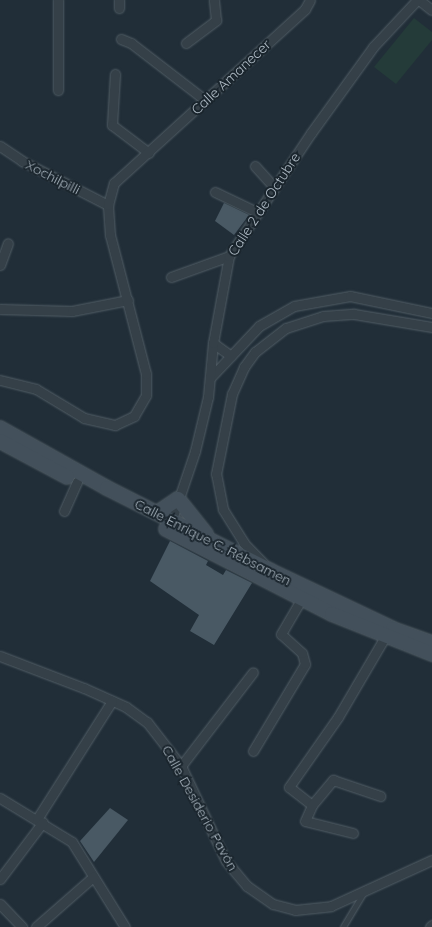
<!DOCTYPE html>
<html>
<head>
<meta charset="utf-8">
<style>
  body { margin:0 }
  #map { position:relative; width:432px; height:927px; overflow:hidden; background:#212e38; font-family:Quicksand,sans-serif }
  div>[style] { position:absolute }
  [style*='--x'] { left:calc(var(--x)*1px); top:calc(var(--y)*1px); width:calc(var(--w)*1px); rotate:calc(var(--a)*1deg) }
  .green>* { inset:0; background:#243b39 }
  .building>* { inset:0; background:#495964 }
  .roads { filter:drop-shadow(0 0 1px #525e66) drop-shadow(0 0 1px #525e66) }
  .service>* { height:4.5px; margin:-2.25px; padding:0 2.25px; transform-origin:2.25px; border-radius:2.25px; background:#354048 }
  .minor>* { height:9px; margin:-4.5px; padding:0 4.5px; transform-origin:4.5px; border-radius:4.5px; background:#354048 }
  .secondary>* { height:14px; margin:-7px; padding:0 7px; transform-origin:7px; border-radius:7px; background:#43505b }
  span { translate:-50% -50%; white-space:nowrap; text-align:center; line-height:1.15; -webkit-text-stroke:4px #1a252d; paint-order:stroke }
  .street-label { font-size:14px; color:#afbbc5 }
</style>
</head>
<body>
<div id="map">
  <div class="green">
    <i style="clip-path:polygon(414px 18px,432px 32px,432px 40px,396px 84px,374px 67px)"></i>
  </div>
  <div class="building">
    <i style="clip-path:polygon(224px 203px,249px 215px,234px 235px,215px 221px)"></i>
    <i style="clip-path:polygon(170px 541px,208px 561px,206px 565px,223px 575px,226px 570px,252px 583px,214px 645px,190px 631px,199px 615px,150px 581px)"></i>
    <i style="clip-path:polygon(110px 808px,128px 820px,94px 862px,80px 841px)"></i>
  </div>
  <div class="roads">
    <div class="service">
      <i style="--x:343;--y:927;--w:37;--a:-59"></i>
    </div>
    <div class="minor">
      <i style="--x:119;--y:0;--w:8;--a:90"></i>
      <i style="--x:419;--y:0;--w:16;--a:38"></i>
      <i style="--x:121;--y:39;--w:11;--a:22"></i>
      <i style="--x:131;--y:43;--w:93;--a:37.6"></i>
      <i style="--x:186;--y:43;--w:38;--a:-37"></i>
      <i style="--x:216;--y:20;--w:20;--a:-96"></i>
      <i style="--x:115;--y:74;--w:51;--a:93.4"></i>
      <i style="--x:112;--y:125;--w:46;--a:37.1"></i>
      <i style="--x:58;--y:90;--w:90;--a:-90"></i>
      <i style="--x:0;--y:146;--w:27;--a:34"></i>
      <i style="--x:22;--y:161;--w:97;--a:27.1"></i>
      <i style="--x:255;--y:166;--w:28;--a:48"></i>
      <i style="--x:215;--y:192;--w:47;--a:25.5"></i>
      <i style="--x:0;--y:265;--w:23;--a:-70"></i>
      <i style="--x:171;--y:277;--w:62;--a:-19.9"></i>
      <i style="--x:0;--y:309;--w:72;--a:1.6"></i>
      <i style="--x:72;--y:311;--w:57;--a:-11.1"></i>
      <i style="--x:213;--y:343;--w:22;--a:36"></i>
      <i style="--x:211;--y:377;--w:70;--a:-46.7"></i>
      <i style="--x:259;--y:326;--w:40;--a:-29.7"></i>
      <i style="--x:294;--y:306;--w:57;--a:-10.1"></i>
      <i style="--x:350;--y:296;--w:84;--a:11.7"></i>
      <i style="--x:0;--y:380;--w:37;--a:14"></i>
      <i style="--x:36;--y:389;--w:56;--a:31.1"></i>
      <i style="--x:84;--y:418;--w:32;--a:13"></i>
      <i style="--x:115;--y:425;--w:21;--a:-25"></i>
      <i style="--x:134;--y:416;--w:24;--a:-60"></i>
      <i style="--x:146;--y:395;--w:21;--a:-90"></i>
      <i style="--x:146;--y:374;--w:144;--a:-104.5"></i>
      <i style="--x:110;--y:235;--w:30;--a:-94"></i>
      <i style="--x:108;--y:205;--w:23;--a:-75"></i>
      <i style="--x:114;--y:183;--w:258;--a:-42.3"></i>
      <i style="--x:305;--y:9;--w:10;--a:-61"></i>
      <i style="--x:64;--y:511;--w:32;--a:-66"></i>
      <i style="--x:170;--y:525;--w:78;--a:-71.3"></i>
      <i style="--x:195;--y:451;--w:56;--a:-76.5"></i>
      <i style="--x:208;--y:397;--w:54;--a:-84.7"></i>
      <i style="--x:213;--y:343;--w:88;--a:-79.6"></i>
      <i style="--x:229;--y:256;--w:148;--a:-56.3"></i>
      <i style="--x:311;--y:133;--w:106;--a:-54.2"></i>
      <i style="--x:373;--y:47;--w:64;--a:-46.9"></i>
      <i style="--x:263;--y:563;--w:28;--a:-134"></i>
      <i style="--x:244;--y:543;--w:40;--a:-122"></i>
      <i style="--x:223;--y:509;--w:36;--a:-101"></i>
      <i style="--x:216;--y:474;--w:82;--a:-78.7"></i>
      <i style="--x:232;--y:394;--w:30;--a:-66"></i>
      <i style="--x:244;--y:367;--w:19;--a:-54"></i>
      <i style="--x:255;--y:352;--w:39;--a:-38"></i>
      <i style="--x:286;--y:328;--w:39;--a:-18"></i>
      <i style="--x:323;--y:316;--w:31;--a:-4"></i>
      <i style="--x:354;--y:314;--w:79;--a:9.5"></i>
      <i style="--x:0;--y:656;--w:90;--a:20.9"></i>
      <i style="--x:84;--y:688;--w:46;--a:24.3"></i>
      <i style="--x:126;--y:707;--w:26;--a:36"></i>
      <i style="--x:147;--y:722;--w:56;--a:52.3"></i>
      <i style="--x:181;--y:766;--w:105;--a:64.7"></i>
      <i style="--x:226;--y:861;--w:33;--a:50"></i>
      <i style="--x:247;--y:886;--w:32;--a:35"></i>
      <i style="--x:273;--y:904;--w:23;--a:15"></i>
      <i style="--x:295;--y:910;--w:36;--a:-6"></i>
      <i style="--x:331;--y:906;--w:111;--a:-24.5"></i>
      <i style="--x:253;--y:751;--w:101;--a:-59.1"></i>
      <i style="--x:305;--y:664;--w:11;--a:-105"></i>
      <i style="--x:302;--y:653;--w:28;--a:-138"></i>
      <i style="--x:281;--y:634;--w:42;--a:-59.7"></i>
      <i style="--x:181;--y:766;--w:118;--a:-52.5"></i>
      <i style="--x:0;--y:798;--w:84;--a:31.4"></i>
      <i style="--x:72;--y:842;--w:100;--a:58.1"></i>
      <i style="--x:312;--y:805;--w:29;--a:-142"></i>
      <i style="--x:289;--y:787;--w:85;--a:-55"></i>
      <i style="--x:338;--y:717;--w:93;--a:-59.6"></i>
      <i style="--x:37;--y:819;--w:140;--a:-57.6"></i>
      <i style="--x:353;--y:833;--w:49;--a:-166"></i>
      <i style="--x:305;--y:821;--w:17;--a:-66"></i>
      <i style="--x:312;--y:805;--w:33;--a:-50"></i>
      <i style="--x:333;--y:780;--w:50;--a:18.8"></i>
      <i style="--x:0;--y:879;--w:71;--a:-53"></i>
      <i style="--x:0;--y:904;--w:32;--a:46"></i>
      <i style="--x:36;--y:927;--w:76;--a:-41.3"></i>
      <i style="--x:430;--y:927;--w:3;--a:-45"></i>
    </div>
    <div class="secondary">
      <i style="--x:0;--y:428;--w:123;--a:29.3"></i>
      <i style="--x:107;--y:488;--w:184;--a:26.8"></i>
      <i style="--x:271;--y:571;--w:135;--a:25.4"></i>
      <i style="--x:393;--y:629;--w:41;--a:19.7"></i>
      <i style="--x:0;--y:441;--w:76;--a:28.2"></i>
      <i style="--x:157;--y:513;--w:25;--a:-34"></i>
      <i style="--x:178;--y:499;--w:45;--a:51.3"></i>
      <i style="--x:166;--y:529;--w:186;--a:27.1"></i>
      <i style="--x:332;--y:614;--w:108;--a:21.8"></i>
    </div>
  </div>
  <div class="street-label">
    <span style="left:231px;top:77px;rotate:-43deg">Calle Amanecer</span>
    <span style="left:53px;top:177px;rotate:27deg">Xochilpilli</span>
    <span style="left:264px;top:204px;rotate:-57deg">Calle 2 de Octubre</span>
    <span style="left:213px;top:542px;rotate:27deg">Calle Enrique C. Rébsamen</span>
    <span style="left:200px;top:808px;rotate:61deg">Calle Desiderio Pavón</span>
  </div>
</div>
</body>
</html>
